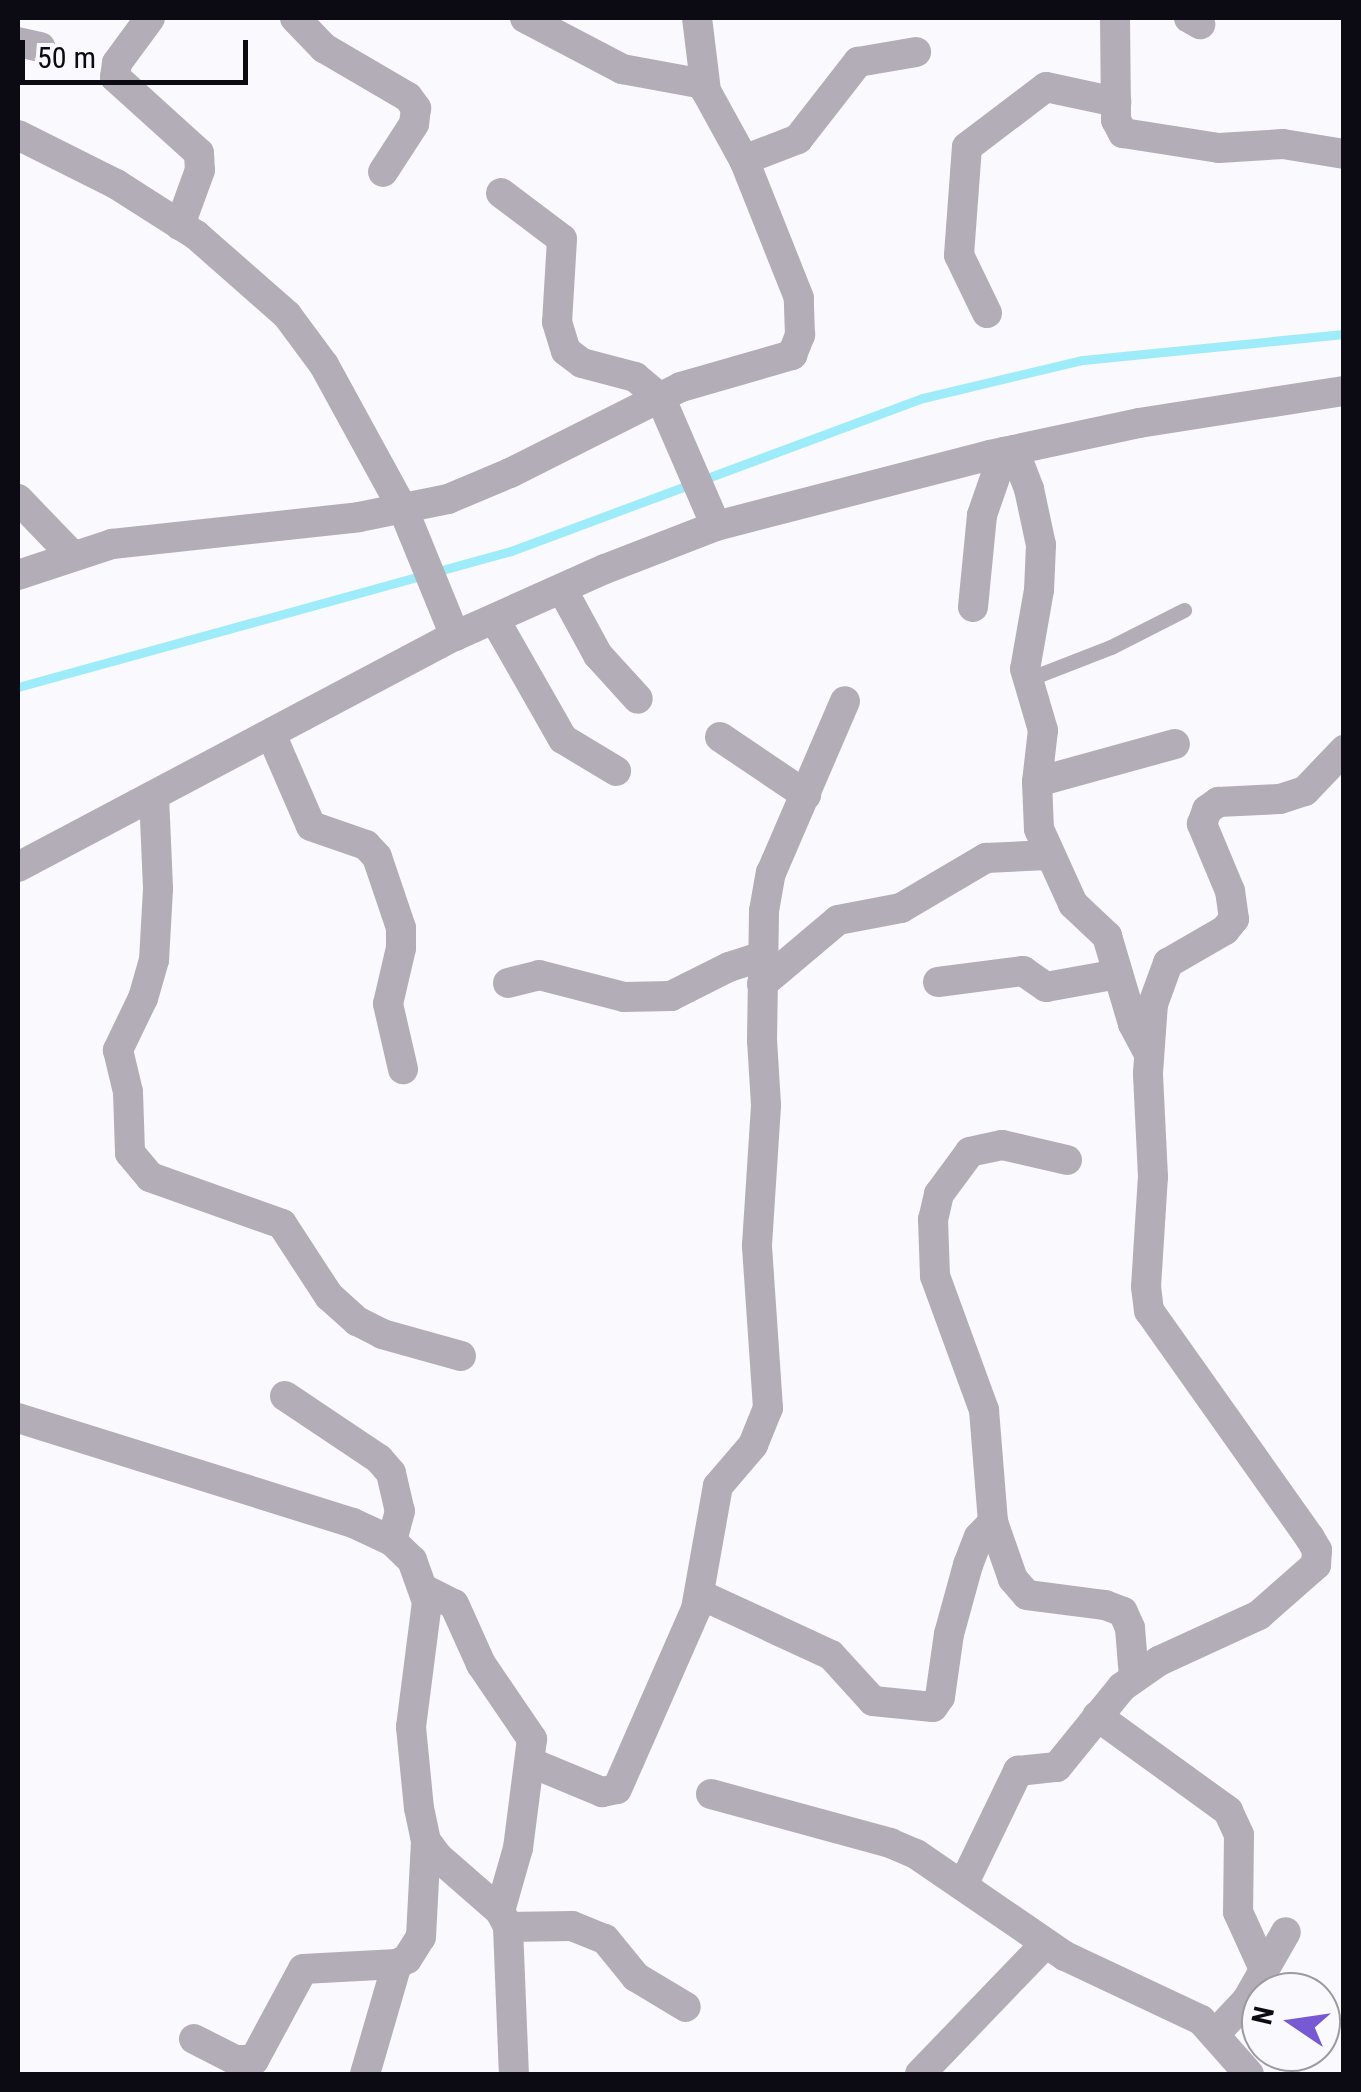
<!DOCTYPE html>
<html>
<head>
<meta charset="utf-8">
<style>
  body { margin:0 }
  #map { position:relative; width:1361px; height:2092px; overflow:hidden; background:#f9f9fe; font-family:"Roboto Condensed",sans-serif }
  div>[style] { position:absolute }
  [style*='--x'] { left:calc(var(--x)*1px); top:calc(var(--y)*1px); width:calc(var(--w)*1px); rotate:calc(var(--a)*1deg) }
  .stream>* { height:9px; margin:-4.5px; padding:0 4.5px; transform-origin:4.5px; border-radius:4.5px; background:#9eebf9 }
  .lane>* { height:15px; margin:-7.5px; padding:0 7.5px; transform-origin:7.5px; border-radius:7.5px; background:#b2adb6 }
  .street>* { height:30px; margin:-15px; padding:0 15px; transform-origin:15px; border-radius:15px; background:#b2adb6 }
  span { translate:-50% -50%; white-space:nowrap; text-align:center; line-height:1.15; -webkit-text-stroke:8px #f9f9fe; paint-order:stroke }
  .frame { position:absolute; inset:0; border:20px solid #0c0b13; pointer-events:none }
  .north { position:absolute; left:1241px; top:1972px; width:100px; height:100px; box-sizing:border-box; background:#f9f9fe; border:2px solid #9a9aa0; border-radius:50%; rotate:283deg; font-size:28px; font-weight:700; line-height:40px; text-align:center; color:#0c0b13 }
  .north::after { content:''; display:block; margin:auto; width:35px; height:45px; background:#7759d3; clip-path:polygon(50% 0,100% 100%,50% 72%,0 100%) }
  .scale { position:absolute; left:20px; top:40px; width:228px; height:45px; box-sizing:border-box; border:5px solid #0c0b13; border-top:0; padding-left:12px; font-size:30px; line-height:35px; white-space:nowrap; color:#0c0b13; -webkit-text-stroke:8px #f9f9fe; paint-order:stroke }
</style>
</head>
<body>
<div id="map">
  <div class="stream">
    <i style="--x:18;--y:687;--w:511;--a:-15.42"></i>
    <i style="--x:511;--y:551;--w:439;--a:-20.4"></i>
    <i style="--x:923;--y:398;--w:164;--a:-13.4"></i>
    <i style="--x:1083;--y:360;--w:262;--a:-5.7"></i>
  </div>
  <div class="lane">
    <i style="--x:1026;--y:680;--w:91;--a:-21.2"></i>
    <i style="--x:1111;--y:647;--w:82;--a:-26.9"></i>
  </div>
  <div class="street">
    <i style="--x:150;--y:18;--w:56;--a:126.3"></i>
    <i style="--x:117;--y:63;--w:14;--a:98"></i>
    <i style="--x:115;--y:77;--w:113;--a:42.1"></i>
    <i style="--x:199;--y:153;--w:17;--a:87"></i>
    <i style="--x:200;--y:170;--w:59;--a:110"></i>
    <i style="--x:295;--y:18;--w:42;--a:46"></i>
    <i style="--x:324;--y:48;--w:97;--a:30.3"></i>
    <i style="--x:408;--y:97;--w:14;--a:54"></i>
    <i style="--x:416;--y:108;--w:16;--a:97"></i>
    <i style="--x:414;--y:124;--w:57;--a:122.9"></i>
    <i style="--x:525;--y:18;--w:110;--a:27.7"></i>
    <i style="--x:622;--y:69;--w:83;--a:10.4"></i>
    <i style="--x:1115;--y:18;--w:102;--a:89.4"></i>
    <i style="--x:1116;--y:120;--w:15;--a:62"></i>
    <i style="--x:1123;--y:133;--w:97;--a:8.9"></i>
    <i style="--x:1219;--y:148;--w:64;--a:-3.6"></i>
    <i style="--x:1283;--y:144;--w:62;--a:9.3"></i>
    <i style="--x:1189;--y:18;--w:13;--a:29"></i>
    <i style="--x:18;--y:42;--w:23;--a:13"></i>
    <i style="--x:18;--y:135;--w:110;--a:26.6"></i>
    <i style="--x:116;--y:184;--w:95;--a:32.5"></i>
    <i style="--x:196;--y:235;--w:121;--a:41.3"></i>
    <i style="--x:287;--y:315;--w:62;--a:53.5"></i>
    <i style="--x:324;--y:365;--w:166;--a:61.3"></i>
    <i style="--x:404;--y:511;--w:135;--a:67.8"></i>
    <i style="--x:744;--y:160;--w:58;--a:-21.3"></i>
    <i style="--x:798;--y:139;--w:98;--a:-52.1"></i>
    <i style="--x:858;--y:62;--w:59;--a:-9.8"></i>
    <i style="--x:501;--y:193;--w:76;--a:37"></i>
    <i style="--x:562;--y:239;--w:83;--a:93.4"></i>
    <i style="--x:557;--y:322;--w:30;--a:73"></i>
    <i style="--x:566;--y:351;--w:20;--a:37"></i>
    <i style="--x:582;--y:363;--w:55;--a:14.8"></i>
    <i style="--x:635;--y:377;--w:34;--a:40"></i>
    <i style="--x:661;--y:399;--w:138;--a:66.6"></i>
    <i style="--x:987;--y:313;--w:64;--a:-115.8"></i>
    <i style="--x:959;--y:255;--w:108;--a:-85.8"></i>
    <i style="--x:967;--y:147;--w:99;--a:-37.2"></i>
    <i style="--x:1046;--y:87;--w:72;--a:12.1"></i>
    <i style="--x:1014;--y:450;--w:42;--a:69"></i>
    <i style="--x:1029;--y:489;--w:57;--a:77.9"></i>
    <i style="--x:1041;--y:545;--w:45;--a:92.5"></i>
    <i style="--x:1039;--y:590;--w:80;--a:100"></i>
    <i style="--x:1025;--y:669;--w:64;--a:73.6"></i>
    <i style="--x:1043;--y:730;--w:52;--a:96.6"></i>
    <i style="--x:1037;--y:782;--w:47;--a:87.6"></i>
    <i style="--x:1039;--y:829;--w:82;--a:65.6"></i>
    <i style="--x:1073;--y:904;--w:47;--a:43.3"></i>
    <i style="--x:1107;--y:936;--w:92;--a:73.5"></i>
    <i style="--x:1133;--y:1024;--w:32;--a:62"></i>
    <i style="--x:18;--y:499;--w:76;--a:46.1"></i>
    <i style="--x:18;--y:575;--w:99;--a:-18.3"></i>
    <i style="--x:112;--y:544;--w:248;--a:-6.2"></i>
    <i style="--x:359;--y:517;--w:91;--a:-11.4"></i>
    <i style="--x:448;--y:499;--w:67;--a:-22.8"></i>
    <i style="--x:510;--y:473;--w:191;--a:-26.7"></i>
    <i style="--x:681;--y:387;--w:116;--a:-16.1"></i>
    <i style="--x:792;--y:355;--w:22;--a:-68"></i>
    <i style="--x:800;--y:335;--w:37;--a:-92"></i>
    <i style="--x:799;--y:298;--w:149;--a:-111.7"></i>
    <i style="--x:744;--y:160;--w:79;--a:-118.8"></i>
    <i style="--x:706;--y:91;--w:74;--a:-97"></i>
    <i style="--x:562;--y:589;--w:75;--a:61.4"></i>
    <i style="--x:598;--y:655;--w:59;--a:47.7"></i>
    <i style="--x:973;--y:607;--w:92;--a:-84.4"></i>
    <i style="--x:982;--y:515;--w:67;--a:-70.8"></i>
    <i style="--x:495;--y:620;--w:137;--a:60.3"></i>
    <i style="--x:563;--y:739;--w:62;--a:31.1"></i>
    <i style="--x:271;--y:734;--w:100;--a:66.5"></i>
    <i style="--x:311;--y:826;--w:58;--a:19.1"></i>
    <i style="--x:366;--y:845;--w:16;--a:47"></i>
    <i style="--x:377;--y:857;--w:75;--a:71.3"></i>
    <i style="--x:401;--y:928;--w:20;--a:90"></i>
    <i style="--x:401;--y:948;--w:57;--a:103.1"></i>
    <i style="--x:388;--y:1004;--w:67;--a:77"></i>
    <i style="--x:720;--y:737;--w:104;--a:34"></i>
    <i style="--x:1037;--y:782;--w:143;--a:-15.4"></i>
    <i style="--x:154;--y:796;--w:93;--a:87.5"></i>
    <i style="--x:158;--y:889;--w:71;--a:93.2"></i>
    <i style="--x:154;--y:960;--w:40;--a:106"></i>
    <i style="--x:143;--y:998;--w:58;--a:115.7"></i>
    <i style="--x:118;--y:1050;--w:43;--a:76.6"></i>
    <i style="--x:128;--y:1092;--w:61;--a:88.1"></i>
    <i style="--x:130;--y:1153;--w:31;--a:50"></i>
    <i style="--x:150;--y:1177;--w:140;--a:19.6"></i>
    <i style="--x:282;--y:1224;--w:86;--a:56.9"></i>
    <i style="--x:329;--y:1296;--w:38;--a:42"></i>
    <i style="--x:357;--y:1321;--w:28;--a:27"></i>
    <i style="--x:382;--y:1334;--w:82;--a:15.6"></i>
    <i style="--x:18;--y:867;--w:494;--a:-27.9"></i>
    <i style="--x:455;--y:636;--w:164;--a:-24.1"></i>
    <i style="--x:605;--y:569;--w:119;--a:-21.2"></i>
    <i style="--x:716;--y:526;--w:283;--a:-14.5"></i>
    <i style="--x:990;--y:455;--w:152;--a:-12.1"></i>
    <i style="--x:1139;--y:423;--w:207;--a:-8.9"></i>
    <i style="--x:938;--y:982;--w:86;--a:-7.4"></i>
    <i style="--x:1023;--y:971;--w:28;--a:35"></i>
    <i style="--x:1046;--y:987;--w:73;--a:-10.2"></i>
    <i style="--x:508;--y:983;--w:32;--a:-14"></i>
    <i style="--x:539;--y:975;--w:88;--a:14.5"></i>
    <i style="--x:624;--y:997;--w:47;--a:-1.2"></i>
    <i style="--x:671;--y:996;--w:65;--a:-26.6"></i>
    <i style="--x:729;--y:967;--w:35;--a:-18"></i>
    <i style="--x:762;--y:984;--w:99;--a:-40.1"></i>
    <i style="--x:838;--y:920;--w:64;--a:-10.8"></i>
    <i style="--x:901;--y:908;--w:99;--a:-30.5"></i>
    <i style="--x:986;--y:858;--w:62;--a:-2.8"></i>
    <i style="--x:1067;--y:1160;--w:67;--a:-167"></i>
    <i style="--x:1002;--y:1145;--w:33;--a:168"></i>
    <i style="--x:970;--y:1152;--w:52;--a:126.4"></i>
    <i style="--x:939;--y:1194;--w:26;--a:103"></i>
    <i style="--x:933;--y:1219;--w:57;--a:88"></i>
    <i style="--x:935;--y:1276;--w:143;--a:69.9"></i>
    <i style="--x:984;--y:1410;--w:112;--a:85.4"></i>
    <i style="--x:993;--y:1522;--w:60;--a:70.7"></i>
    <i style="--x:1013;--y:1579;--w:21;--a:49"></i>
    <i style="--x:1027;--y:1595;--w:79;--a:7.3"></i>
    <i style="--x:1105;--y:1605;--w:19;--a:21"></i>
    <i style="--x:1123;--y:1612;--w:17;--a:66"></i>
    <i style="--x:1130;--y:1628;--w:50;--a:85.4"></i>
    <i style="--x:285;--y:1396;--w:113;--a:33.8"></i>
    <i style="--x:379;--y:1459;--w:18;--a:49"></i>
    <i style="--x:391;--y:1473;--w:39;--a:77"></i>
    <i style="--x:400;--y:1511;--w:31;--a:105"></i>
    <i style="--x:18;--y:1418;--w:351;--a:17.4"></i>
    <i style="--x:353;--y:1523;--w:43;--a:24.8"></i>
    <i style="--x:392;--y:1541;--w:28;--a:44"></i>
    <i style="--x:412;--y:1560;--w:45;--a:70.3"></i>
    <i style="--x:427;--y:1602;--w:126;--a:97.3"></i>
    <i style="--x:411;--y:1727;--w:81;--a:84.4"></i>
    <i style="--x:419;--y:1808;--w:34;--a:78"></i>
    <i style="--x:426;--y:1841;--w:20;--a:53"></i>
    <i style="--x:438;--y:1857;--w:82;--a:41.1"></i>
    <i style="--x:500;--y:1911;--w:18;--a:63"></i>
    <i style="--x:508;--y:1927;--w:147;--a:87.7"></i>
    <i style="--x:426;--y:1590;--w:31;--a:27"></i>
    <i style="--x:454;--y:1604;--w:66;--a:65.8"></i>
    <i style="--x:481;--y:1664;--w:91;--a:55.8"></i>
    <i style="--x:532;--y:1739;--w:110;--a:97.3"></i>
    <i style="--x:518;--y:1848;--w:66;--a:105.9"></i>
    <i style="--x:699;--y:1594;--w:145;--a:24.8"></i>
    <i style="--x:831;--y:1655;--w:62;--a:47.6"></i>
    <i style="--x:873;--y:1701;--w:60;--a:5.7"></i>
    <i style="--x:933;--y:1707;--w:12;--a:-55"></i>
    <i style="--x:940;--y:1697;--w:64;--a:-81.9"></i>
    <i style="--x:949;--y:1634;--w:72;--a:-74.6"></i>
    <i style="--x:968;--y:1565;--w:30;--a:-69"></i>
    <i style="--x:979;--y:1537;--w:21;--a:-47"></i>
    <i style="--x:1097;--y:1716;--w:162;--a:35.9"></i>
    <i style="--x:1228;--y:1811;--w:26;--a:65"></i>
    <i style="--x:1239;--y:1835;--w:77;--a:90.7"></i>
    <i style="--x:1238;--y:1912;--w:60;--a:65.6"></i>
    <i style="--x:532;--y:1763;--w:76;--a:22.5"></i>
    <i style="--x:602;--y:1792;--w:15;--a:-11"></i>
    <i style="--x:617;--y:1789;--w:197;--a:-66.3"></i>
    <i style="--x:696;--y:1609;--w:125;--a:-79.9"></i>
    <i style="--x:718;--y:1486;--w:54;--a:-49.5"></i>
    <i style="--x:753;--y:1445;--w:40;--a:-68"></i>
    <i style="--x:768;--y:1408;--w:163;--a:-93.9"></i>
    <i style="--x:757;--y:1245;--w:140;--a:-86.3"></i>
    <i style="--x:766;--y:1105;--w:65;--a:-93.5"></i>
    <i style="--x:762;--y:1040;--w:129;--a:-89.1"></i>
    <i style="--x:764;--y:911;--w:39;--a:-80"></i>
    <i style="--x:771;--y:873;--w:187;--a:-66.7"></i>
    <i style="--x:711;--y:1794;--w:186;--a:15.3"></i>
    <i style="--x:890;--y:1843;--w:28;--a:23"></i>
    <i style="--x:916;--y:1854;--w:181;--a:34.4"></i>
    <i style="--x:1065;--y:1956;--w:150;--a:25.2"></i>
    <i style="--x:1201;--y:2020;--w:72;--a:48.4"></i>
    <i style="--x:963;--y:1885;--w:127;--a:-64.2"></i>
    <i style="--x:1018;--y:1771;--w:39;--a:-6"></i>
    <i style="--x:1057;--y:1767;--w:103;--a:-50.9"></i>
    <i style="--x:1122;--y:1687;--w:45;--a:-35.1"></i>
    <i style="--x:1159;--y:1661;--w:110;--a:-24.7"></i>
    <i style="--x:1259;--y:1615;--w:76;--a:-41.3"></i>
    <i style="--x:1316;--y:1565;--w:15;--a:-86"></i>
    <i style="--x:1317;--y:1550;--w:14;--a:-120"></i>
    <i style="--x:1310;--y:1538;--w:278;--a:-125.3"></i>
    <i style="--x:1149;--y:1311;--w:24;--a:-97"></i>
    <i style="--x:1146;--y:1287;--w:110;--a:-86.4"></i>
    <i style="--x:1153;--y:1177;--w:104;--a:-92.8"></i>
    <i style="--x:1148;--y:1073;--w:69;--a:-85.9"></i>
    <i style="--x:1153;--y:1004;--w:44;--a:-69.9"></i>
    <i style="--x:1168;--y:963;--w:66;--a:-30.1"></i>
    <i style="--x:1225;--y:930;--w:14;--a:-51"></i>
    <i style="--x:1234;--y:919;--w:28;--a:-98"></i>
    <i style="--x:1230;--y:891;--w:73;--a:-112.7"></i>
    <i style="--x:1202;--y:824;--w:15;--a:-70"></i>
    <i style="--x:1207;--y:810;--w:14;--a:-36"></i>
    <i style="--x:1218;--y:802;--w:62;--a:-2.8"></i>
    <i style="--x:1280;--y:799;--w:26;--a:-18"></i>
    <i style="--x:1305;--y:791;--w:57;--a:-46.4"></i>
    <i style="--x:508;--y:1927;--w:64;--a:-0.9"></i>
    <i style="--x:572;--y:1926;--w:35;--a:22"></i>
    <i style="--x:605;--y:1939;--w:49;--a:50.8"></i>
    <i style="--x:636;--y:1977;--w:58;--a:31"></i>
    <i style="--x:1216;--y:2033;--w:45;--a:-46.8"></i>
    <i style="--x:1247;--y:2000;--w:78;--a:-60.2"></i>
    <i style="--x:194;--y:2039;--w:46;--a:27.1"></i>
    <i style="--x:235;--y:2060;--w:19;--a:0"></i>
    <i style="--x:254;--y:2060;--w:103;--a:-61.7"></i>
    <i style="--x:303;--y:1969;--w:94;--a:-3"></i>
    <i style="--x:397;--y:1964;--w:11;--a:-27"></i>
    <i style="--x:407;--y:1959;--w:26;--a:-58"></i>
    <i style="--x:421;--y:1937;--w:96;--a:-87"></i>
    <i style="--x:365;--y:2074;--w:115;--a:-73.8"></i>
    <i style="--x:920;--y:2074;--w:180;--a:-46.1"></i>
  </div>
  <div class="frame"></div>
  <div class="north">N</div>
  <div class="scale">50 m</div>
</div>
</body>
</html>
